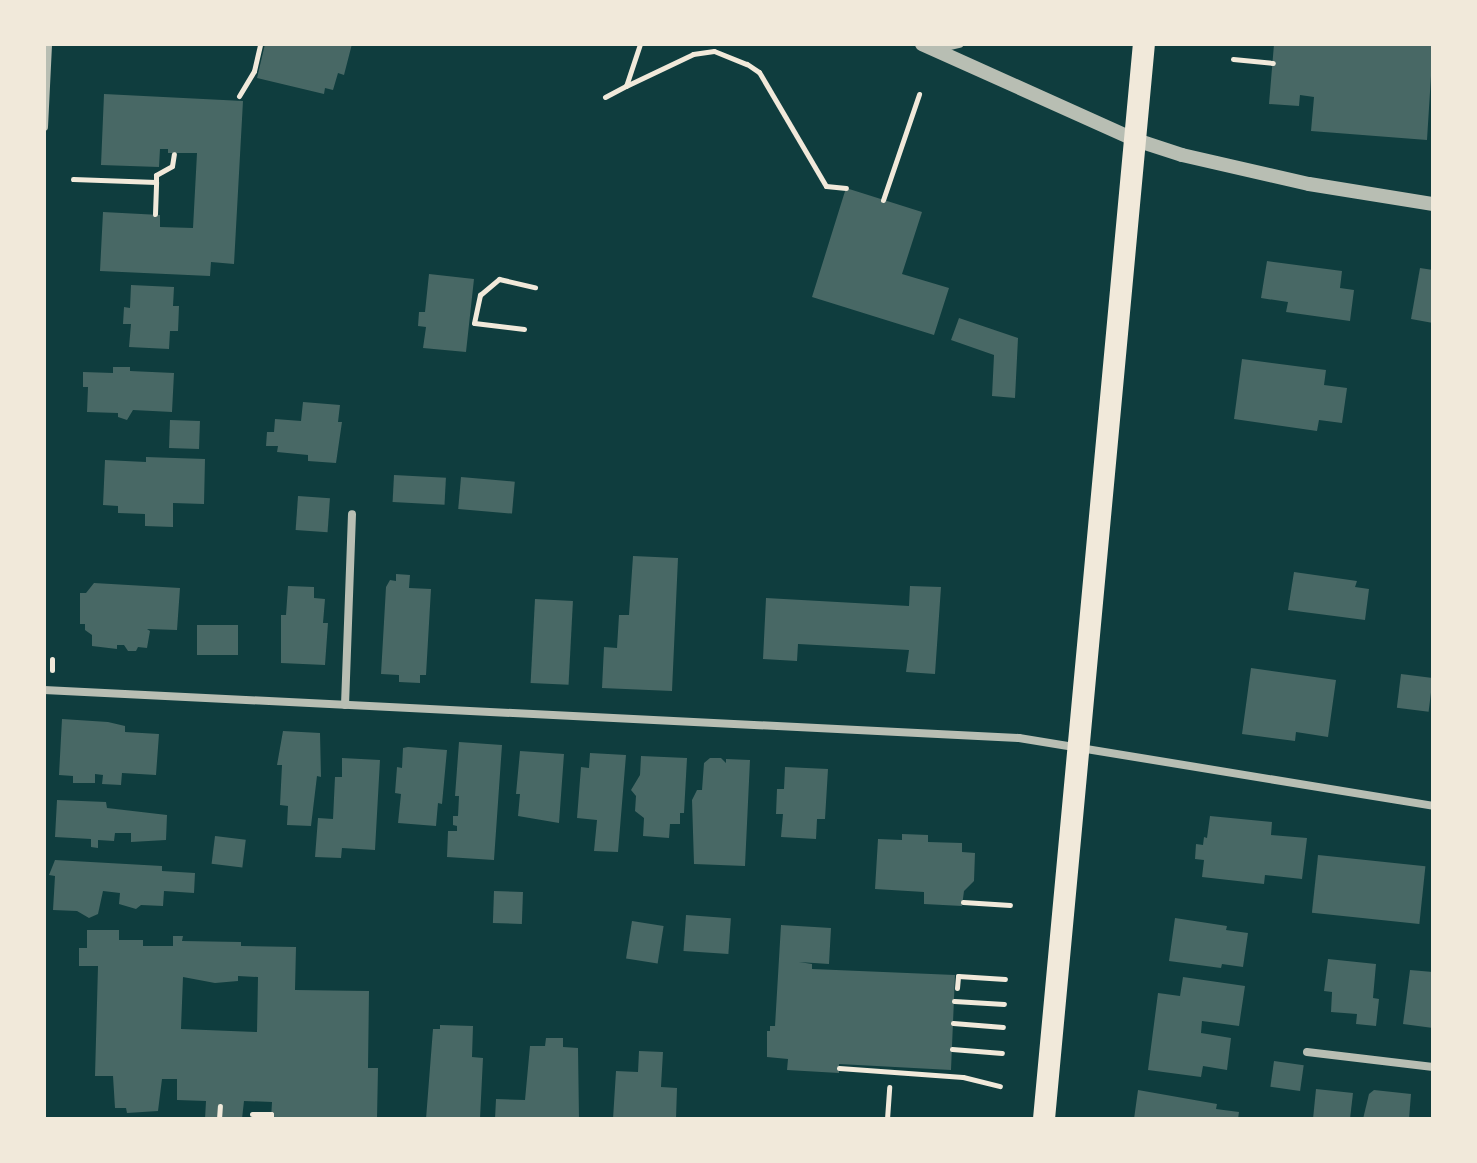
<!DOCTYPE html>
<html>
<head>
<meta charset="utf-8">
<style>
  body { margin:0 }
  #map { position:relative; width:1477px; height:1163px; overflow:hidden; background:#0f3d3e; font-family:"Space Grotesk",sans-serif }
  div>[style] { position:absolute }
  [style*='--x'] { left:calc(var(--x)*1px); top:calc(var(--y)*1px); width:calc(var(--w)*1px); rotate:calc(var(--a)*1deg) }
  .building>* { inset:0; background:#486865; transform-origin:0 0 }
  .path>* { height:5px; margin:-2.5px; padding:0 2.5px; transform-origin:2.5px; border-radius:2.5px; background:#f1e9da }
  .minor>* { height:8px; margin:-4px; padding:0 4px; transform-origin:4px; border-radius:4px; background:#b8beb3 }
  .tertiary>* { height:14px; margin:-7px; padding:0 7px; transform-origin:7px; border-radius:7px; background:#b8beb3 }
  .trunk>* { height:22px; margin:-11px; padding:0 11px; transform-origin:11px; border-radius:11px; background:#f1e9da }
  span { translate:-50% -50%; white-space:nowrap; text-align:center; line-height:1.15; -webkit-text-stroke:8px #f1e9da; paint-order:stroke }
  .frame { position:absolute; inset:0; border:46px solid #f1e9da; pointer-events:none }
</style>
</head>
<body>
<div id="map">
  <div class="building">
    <i style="clip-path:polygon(265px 44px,352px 44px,344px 75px,338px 73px,333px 90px,325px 88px,324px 94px,257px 78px)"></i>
    <i style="clip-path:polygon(1274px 44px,1433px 44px,1427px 140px,1311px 131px,1314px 97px,1300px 95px,1299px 106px,1269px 104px)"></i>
    <i style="clip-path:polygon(104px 94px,243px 101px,234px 264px,211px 262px,210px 276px,100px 271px,103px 212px,160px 215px,160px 227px,193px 228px,197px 153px,168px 153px,168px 149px,160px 149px,159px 167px,101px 165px)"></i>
    <i style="clip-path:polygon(846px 188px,922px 212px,902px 274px,949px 288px,934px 335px,812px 297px)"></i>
    <i style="clip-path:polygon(1267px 261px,1342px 271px,1340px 288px,1354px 290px,1350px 321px,1286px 312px,1288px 302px,1261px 298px)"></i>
    <i style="clip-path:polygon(1420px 268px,1433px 270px,1433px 323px,1411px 319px)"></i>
    <i style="clip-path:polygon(429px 274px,474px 279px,466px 352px,423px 348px,426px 327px,418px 326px,419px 312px,425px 312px)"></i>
    <i style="clip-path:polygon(131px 285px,174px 287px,173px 306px,179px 306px,178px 331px,170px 331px,169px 349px,129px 347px,131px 324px,123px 324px,124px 307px,130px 308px)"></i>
    <i style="clip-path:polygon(959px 318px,1018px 338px,1015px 398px,992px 396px,994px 355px,951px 340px)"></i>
    <i style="clip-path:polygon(1242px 359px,1326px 370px,1324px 385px,1347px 388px,1342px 423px,1319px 420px,1317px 431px,1234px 419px)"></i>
    <i style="clip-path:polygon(113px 367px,130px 367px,130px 371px,174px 373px,172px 412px,133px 410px,127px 420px,118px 417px,118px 413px,87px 412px,88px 387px,83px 387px,83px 372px,113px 373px)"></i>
    <i style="clip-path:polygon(303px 402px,340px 405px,338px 422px,342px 422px,336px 463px,308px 461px,308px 455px,277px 452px,278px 446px,266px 446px,267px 432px,274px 432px,275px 419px,301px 421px)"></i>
    <i style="left:170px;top:420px;width:30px;height:28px;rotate:2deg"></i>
    <i style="clip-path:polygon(146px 457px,205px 459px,204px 504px,173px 503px,173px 527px,145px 526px,145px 514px,118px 513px,118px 506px,103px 505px,105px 460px,146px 462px)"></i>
    <i style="left:394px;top:475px;width:52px;height:27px;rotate:3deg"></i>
    <i style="left:461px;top:477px;width:54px;height:32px;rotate:5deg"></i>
    <i style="left:298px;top:496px;width:32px;height:34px;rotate:4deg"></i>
    <i style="clip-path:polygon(633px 556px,678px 558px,672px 691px,602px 688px,604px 647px,617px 648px,619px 615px,629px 615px)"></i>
    <i style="clip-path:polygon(1294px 572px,1357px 581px,1355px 587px,1369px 589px,1365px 620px,1288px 610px)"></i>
    <i style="clip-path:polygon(396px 574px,410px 575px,409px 588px,431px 589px,426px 675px,420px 675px,420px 683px,399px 682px,399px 675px,381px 674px,386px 587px,390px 580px,396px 581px)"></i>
    <i style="clip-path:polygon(94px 583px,180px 588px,177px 630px,147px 629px,150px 631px,147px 648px,138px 647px,136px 651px,128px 651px,124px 645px,117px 645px,117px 649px,92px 646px,92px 635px,85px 630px,85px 624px,80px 624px,80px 593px,86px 593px)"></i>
    <i style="clip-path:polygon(288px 586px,314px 587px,314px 598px,325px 599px,323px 623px,328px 623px,325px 665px,281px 663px,281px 615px,286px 615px)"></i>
    <i style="clip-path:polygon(910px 586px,941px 587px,935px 674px,906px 672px,909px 650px,798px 644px,797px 661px,763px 659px,766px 598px,909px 606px)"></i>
    <i style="left:535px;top:599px;width:38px;height:84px;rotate:3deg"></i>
    <i style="left:197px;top:625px;width:41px;height:30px"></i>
    <i style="clip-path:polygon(1251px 668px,1336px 680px,1328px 737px,1296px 732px,1295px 741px,1242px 734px)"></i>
    <i style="left:1401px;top:674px;width:32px;height:34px;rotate:7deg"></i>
    <i style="clip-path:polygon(62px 719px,108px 722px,125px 726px,125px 732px,159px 734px,156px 775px,122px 773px,121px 785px,102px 784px,103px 775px,95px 774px,95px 783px,73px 783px,73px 776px,59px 775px)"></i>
    <i style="clip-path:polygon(283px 731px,320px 733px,321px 777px,317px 776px,311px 826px,287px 825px,288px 806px,280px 805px,282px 765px,277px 765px)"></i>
    <i style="clip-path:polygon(459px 742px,502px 745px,494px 860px,447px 857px,448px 831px,457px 831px,457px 826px,453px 825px,453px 816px,458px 816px,459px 796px,455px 796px)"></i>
    <i style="clip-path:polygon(408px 747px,447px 750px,442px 804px,438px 803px,436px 826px,398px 823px,401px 794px,395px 793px,397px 767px,402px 768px,403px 748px)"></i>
    <i style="clip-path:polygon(520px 751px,564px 754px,559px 823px,518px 816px,520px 794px,516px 794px)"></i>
    <i style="clip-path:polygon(590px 753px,626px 755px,618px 852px,594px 851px,597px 820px,577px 818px,581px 767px,589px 768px)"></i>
    <i style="clip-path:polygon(641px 756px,687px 758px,684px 813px,680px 813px,680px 824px,670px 824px,669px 838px,643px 836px,644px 818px,635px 811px,636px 796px,631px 790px,640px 775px)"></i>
    <i style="clip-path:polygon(342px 758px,380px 760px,375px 850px,342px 848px,341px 858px,315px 857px,318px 818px,333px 819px,335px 777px,342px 777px)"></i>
    <i style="clip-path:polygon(710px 758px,721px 758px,726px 763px,726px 759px,750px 760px,745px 866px,694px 864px,692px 800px,697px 790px,702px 790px,704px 763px)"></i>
    <i style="clip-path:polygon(785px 767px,828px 769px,825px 819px,817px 819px,816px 839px,781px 837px,783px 814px,776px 814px,777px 789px,784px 789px)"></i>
    <i style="clip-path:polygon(57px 800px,106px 802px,107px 808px,167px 815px,166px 840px,131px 842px,131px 833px,115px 833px,114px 841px,98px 840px,98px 848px,91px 847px,91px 839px,55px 837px)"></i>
    <i style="clip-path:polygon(1210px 816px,1272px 822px,1271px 835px,1307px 838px,1302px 879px,1265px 875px,1264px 884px,1202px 877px,1204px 860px,1195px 859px,1196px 844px,1203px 845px,1204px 837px,1207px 838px)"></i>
    <i style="clip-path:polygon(902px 834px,928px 835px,928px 842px,962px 843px,962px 852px,975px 853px,974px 881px,964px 891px,962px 906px,924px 904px,924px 892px,875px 889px,878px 839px,902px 840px)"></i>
    <i style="left:215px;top:836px;width:31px;height:28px;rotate:7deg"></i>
    <i style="left:1318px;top:855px;width:108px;height:58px;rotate:6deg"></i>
    <i style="clip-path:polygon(55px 860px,162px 866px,162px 871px,195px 873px,194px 893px,164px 891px,163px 906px,141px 905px,136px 909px,119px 904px,120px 893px,103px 891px,98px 914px,89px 918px,77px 911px,53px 910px,55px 876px,49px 875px)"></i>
    <i style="left:494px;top:891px;width:29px;height:32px;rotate:2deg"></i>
    <i style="left:686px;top:915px;width:45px;height:36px;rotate:4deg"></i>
    <i style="clip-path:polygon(1175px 918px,1227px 926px,1226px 930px,1248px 933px,1243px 967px,1222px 964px,1221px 968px,1169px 961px)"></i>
    <i style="left:632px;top:921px;width:32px;height:38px;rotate:9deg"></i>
    <i style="clip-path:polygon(781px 925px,831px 928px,829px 964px,799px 962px,812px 964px,812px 969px,955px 975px,951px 1070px,839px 1064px,839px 1073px,787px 1070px,788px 1059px,767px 1057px,767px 1031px,770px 1031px,770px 1026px,775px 1026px)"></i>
    <i style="clip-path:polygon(evenodd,87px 930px,119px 930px,119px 940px,143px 940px,143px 946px,173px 946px,173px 936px,183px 936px,182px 941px,241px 942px,241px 946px,296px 947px,295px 990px,369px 991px,368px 1068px,378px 1068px,377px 1119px,271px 1119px,272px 1102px,244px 1101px,242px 1119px,205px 1119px,206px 1101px,177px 1100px,177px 1079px,162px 1079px,158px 1111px,127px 1113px,126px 1108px,115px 1108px,113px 1076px,95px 1076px,98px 966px,79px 966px,79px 948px,87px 948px,87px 930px,238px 976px,258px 977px,257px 1032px,181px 1029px,183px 977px,215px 983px,238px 981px,238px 976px)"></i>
    <i style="clip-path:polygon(1328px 959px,1376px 964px,1373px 998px,1379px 999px,1376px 1026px,1356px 1024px,1357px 1014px,1331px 1012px,1332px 992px,1324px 991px)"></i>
    <i style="clip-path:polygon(1410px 970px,1433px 972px,1433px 1028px,1403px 1024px)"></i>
    <i style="clip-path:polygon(1183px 977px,1245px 986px,1239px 1026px,1202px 1021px,1201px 1033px,1231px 1038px,1227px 1070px,1203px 1066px,1201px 1077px,1148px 1070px,1158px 993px,1180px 996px)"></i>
    <i style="clip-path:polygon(440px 1025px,473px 1026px,472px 1057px,483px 1058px,480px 1119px,426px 1119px,433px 1029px,440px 1029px)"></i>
    <i style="clip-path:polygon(546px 1038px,563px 1038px,563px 1047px,578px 1048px,579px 1119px,495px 1119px,496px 1099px,525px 1100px,530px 1046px,545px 1046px)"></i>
    <i style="clip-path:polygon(639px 1051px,663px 1052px,661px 1087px,677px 1088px,676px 1119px,613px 1119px,616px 1071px,638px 1072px)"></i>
    <i style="left:1274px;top:1061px;width:30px;height:26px;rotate:8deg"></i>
    <i style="clip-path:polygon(1316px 1089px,1353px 1093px,1350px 1119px,1313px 1119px)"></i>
    <i style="clip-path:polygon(1138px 1090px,1217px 1104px,1216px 1109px,1239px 1112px,1238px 1119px,1134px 1119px)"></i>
    <i style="clip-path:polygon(1374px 1090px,1411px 1094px,1409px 1119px,1363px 1119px,1369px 1094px)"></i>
  </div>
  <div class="path">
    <i style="--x:640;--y:44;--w:44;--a:108.4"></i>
    <i style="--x:626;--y:86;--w:74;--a:-25.5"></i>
    <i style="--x:693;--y:54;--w:21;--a:-8"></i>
    <i style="--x:714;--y:51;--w:35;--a:22"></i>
    <i style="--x:747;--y:64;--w:14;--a:34"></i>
    <i style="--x:759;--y:72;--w:132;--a:59.6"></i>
    <i style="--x:826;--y:186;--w:20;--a:6"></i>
    <i style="--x:1233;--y:59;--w:40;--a:5.7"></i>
    <i style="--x:239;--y:96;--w:29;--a:-59"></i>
    <i style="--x:254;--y:71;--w:28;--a:-77"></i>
    <i style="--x:605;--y:97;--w:24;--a:-28"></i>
    <i style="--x:73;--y:179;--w:83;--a:2.1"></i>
    <i style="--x:156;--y:182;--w:7;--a:-90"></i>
    <i style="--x:156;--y:175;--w:18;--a:-29"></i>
    <i style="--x:172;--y:166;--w:12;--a:-81"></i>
    <i style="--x:883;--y:200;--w:112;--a:-71.2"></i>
    <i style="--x:155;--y:214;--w:32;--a:-88"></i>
    <i style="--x:524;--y:329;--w:50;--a:-173.2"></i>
    <i style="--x:474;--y:323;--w:29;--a:-78"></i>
    <i style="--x:480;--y:295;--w:25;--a:-40"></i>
    <i style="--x:499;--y:279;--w:37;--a:13"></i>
    <i style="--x:52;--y:670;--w:11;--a:-90"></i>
    <i style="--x:963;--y:902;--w:47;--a:3.7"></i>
    <i style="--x:957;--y:988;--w:12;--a:-85"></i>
    <i style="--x:958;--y:976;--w:47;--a:3.7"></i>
    <i style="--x:954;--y:1001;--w:50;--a:3.4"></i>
    <i style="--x:953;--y:1023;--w:50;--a:4.6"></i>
    <i style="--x:952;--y:1049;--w:50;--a:4.6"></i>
    <i style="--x:839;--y:1068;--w:124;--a:4.2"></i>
    <i style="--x:963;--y:1077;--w:38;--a:14"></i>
    <i style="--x:252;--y:1114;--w:19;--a:0"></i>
    <i style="--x:271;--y:1114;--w:5;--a:90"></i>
    <i style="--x:219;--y:1119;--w:13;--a:-86"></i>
    <i style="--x:887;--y:1119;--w:32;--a:-86"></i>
  </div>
  <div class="minor">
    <i style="--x:937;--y:49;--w:23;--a:-13"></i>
    <i style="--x:44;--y:127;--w:83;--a:-87.2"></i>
    <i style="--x:44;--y:690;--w:976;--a:2.82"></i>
    <i style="--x:1019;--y:738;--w:420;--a:9.3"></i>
    <i style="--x:345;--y:705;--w:191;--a:-87.9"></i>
    <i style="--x:1307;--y:1052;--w:127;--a:6.8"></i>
  </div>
  <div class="tertiary">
    <i style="--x:922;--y:44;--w:235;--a:24.2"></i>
    <i style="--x:1136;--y:140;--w:48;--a:18.1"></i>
    <i style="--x:1182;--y:155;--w:130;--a:12.9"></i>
    <i style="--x:1309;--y:184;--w:126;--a:9.2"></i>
  </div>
  <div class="trunk">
    <i style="--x:1044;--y:1119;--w:1080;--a:-84.69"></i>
  </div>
  <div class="frame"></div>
</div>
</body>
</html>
